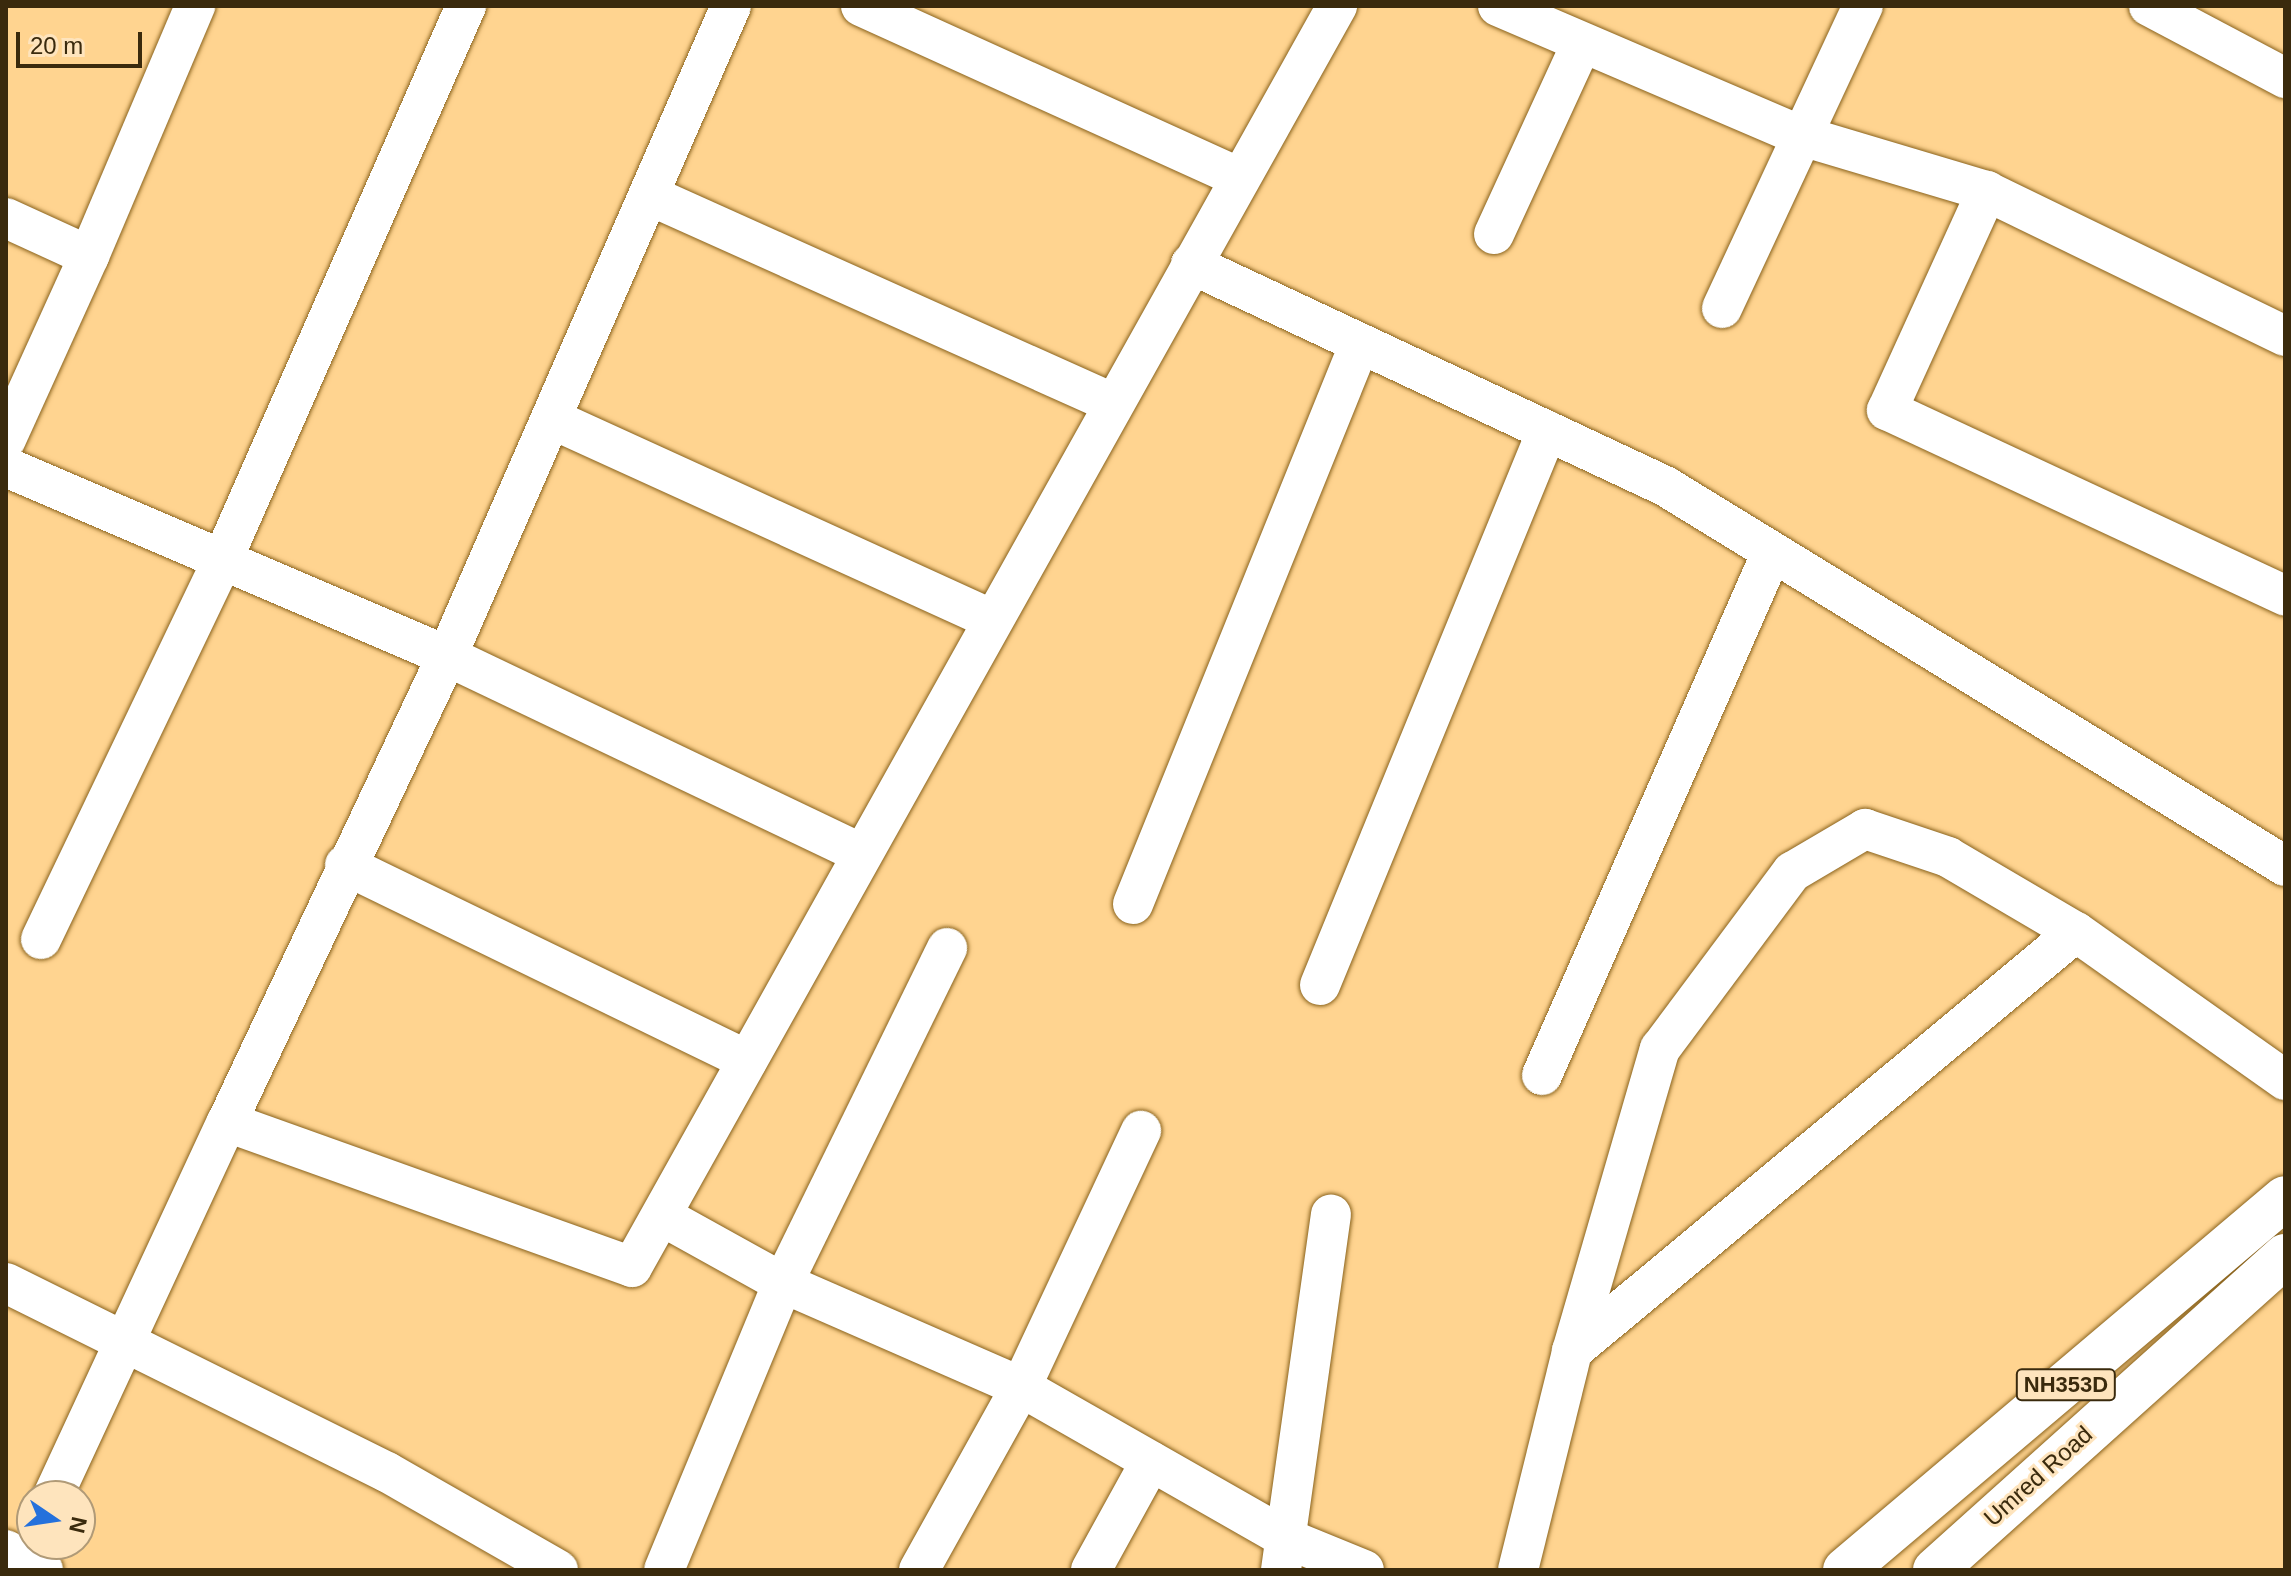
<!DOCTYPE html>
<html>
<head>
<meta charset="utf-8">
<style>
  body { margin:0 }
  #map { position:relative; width:2291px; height:1576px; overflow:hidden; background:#ffd490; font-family:Helvetica,sans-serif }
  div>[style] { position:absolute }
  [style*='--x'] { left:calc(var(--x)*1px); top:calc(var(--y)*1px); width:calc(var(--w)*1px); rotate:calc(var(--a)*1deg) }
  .roads { filter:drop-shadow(0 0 2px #8a631d) drop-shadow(0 0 2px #8a631d) }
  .minor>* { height:40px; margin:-20px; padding:0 20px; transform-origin:20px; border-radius:20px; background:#fff }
  .highway>* { height:44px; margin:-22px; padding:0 22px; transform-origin:22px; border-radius:22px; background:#fff }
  span { translate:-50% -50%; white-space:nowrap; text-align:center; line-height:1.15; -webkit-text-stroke:6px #fee4bd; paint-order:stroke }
  .shield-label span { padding:2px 6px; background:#fee4bd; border:2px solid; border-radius:6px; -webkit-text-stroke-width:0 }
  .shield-label { font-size:22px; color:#3a2a0d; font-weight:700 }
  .street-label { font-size:24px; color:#3a2a0d }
  .frame { position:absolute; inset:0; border:8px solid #3a2a0d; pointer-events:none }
  .north { position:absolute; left:16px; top:1480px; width:80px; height:80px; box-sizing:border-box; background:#fee4bd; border:2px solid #b09a77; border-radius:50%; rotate:103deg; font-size:22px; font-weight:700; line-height:32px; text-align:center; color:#3a2a0d }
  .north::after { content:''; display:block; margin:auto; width:28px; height:36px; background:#2571dc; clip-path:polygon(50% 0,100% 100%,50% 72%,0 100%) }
  .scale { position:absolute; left:16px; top:32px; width:126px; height:36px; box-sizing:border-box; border:4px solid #3a2a0d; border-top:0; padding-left:10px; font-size:24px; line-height:28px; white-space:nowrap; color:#3a2a0d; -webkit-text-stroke:6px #fee4bd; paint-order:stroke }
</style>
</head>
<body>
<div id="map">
  <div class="roads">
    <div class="minor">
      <i style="--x:731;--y:6;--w:709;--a:113.6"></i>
      <i style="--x:447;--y:656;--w:515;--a:115.27"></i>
      <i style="--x:227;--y:1122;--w:430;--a:19.7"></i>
      <i style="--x:632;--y:1267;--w:1445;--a:-60.79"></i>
      <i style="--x:861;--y:6;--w:416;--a:24.4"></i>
      <i style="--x:1498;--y:6;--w:331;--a:23.2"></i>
      <i style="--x:1802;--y:136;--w:193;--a:16.6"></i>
      <i style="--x:2149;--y:6;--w:154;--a:27.9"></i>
      <i style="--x:651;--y:196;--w:505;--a:24.18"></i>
      <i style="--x:6;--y:218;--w:91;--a:24.6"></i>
      <i style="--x:89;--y:256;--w:272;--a:-67"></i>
      <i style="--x:1494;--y:234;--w:210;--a:-65.3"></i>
      <i style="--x:1191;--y:264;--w:523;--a:25.1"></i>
      <i style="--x:1665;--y:486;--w:727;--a:31.5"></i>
      <i style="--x:1722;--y:308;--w:333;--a:-65"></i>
      <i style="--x:2285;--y:336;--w:331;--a:-154.1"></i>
      <i style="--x:1987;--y:191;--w:241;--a:114.5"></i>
      <i style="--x:1887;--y:410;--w:439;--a:25"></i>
      <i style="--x:552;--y:419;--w:482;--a:24.5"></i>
      <i style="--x:6;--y:439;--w:201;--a:-65.6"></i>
      <i style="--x:6;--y:467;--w:480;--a:23.2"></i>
      <i style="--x:447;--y:656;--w:458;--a:25.5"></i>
      <i style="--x:345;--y:865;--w:447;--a:25.9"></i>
      <i style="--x:1133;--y:904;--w:605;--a:-67.97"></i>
      <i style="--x:41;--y:939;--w:417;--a:-64.4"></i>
      <i style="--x:221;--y:563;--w:609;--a:-66.26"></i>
      <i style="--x:1320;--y:985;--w:599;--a:-67.72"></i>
      <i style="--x:1542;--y:1075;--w:571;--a:-66.26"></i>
      <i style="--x:662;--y:1216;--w:138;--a:29"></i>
      <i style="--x:783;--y:1283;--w:260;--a:23.6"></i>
      <i style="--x:1021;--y:1387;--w:307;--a:29.7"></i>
      <i style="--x:1288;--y:1539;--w:82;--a:22.2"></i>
      <i style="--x:6;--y:1283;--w:425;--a:26.4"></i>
      <i style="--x:387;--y:1472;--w:197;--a:29.8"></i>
      <i style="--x:1572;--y:1351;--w:655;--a:-39.74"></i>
      <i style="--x:53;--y:1496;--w:412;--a:-65.1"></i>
      <i style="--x:6;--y:1550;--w:42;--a:28.4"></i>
      <i style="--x:664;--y:1570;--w:311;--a:-67.5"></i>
      <i style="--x:783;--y:1283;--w:373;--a:-63.9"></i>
      <i style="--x:919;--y:1570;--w:210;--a:-60.9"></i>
      <i style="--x:1021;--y:1387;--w:283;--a:-64.9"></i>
      <i style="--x:1091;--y:1570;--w:124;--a:-61.2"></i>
      <i style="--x:1281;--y:1570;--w:359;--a:-82"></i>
      <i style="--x:1518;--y:1570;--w:226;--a:-76.1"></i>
      <i style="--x:1572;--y:1351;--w:315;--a:-73.8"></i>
      <i style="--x:1660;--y:1049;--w:221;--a:-53.3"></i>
      <i style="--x:1792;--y:872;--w:85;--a:-30.5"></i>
      <i style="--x:1865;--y:829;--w:88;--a:18.6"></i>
      <i style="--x:1948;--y:857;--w:148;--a:30.4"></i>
      <i style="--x:2076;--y:932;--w:256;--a:35.3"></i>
    </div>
    <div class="highway">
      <i style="--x:1845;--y:1570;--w:576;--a:-40.21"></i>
      <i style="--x:1935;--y:1570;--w:470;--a:-41.9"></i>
    </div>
  </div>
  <div class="shield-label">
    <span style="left:2066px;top:1385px">NH353D</span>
  </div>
  <div class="street-label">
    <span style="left:2038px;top:1476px;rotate:-42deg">Umred Road</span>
  </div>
  <div class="frame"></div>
  <div class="north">N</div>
  <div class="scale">20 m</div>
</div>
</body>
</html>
